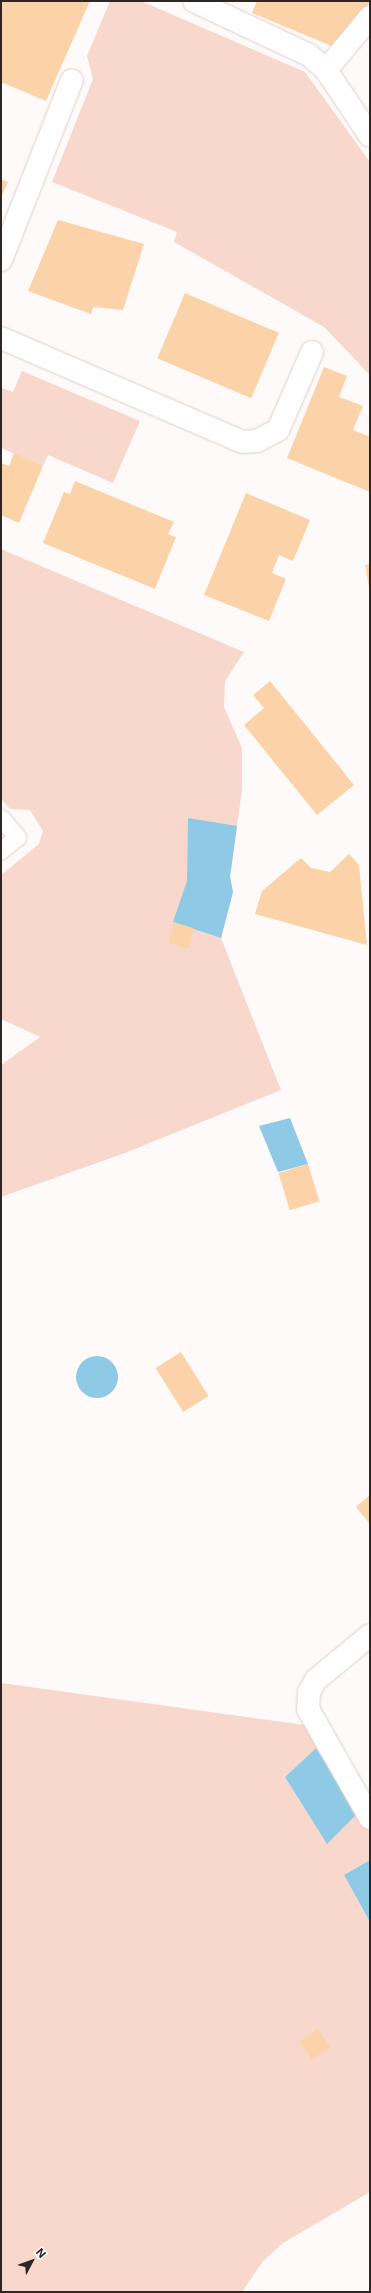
<!DOCTYPE html>
<html>
<head>
<meta charset="utf-8">
<style>
  body { margin:0 }
  #map { position:relative; width:371px; height:2293px; overflow:hidden; background:#fdfaf9; font-family:Inter,sans-serif }
  div>[style] { position:absolute }
  [style*='--x'] { left:calc(var(--x)*1px); top:calc(var(--y)*1px); width:calc(var(--w)*1px); rotate:calc(var(--a)*1deg) }
  .green>* { inset:0; background:#f8d8cc }
  .water>* { inset:0; background:#8ecae5 }
  .round { border-radius:50% }
  .building>* { inset:0; background:#fcd3a8; transform-origin:0 0 }
  .roads { filter:drop-shadow(0 0 1px #dfcfc9) drop-shadow(0 0 1px #dfcfc9) }
  .service>* { height:17px; margin:-8.5px; padding:0 8.5px; transform-origin:8.5px; border-radius:8.5px; background:#fff }
  .minor>* { height:22px; margin:-11px; padding:0 11px; transform-origin:11px; border-radius:11px; background:#fff }
  span { translate:-50% -50%; white-space:nowrap; text-align:center; line-height:1.15; -webkit-text-stroke:3.5px #fff; paint-order:stroke }
  .frame { position:absolute; inset:0; border:2px solid #2c2624; pointer-events:none }
  .north { position:absolute; left:12px; top:2241px; width:40px; height:40px; -webkit-text-stroke:3px #fff; paint-order:stroke; rotate:49deg; font-size:11px; font-weight:700; line-height:16px; text-align:center; color:#2c2624 }
  .north::after { content:''; display:block; margin:auto; width:14px; height:18px; background:#2c2624; clip-path:polygon(50% 0,100% 100%,50% 72%,0 100%) }
</style>
</head>
<body>
<div id="map">
  <div class="green">
    <i style="clip-path:polygon(110px 1px,141px 1px,305px 72px,370px 162px,370px 375px,324px 327px,174px 242px,177px 232px,52px 182px,93px 79px,87px 56px)"></i>
    <i style="clip-path:polygon(22px 371px,140px 421px,113px 483px,48px 455px,43px 466px,1px 448px,1px 388px,13px 392px)"></i>
    <i style="clip-path:polygon(1px 549px,244px 652px,225px 681px,224px 707px,242px 748px,242px 790px,230px 877px,233px 892px,221px 938px,281px 1090px,125px 1153px,1px 1197px,1px 1065px,40px 1037px,1px 1019px,1px 875px,39px 844px,43px 831px,30px 810px,10px 809px,1px 799px)"></i>
    <i style="clip-path:polygon(1px 1683px,305px 1725px,316px 1748px,285px 1777px,327px 1843px,358px 1813px,370px 1832px,370px 1860px,344px 1875px,370px 1922px,370px 2192px,283px 2243px,263px 2261px,242px 2292px,1px 2292px)"></i>
  </div>
  <div class="water">
    <i style="clip-path:polygon(188px 818px,237px 826px,230px 877px,233px 892px,221px 938px,173px 922px,187px 881px)"></i>
    <i style="clip-path:polygon(290px 1118px,308px 1164px,278px 1172px,259px 1126px)"></i>
    <i class="round" style="left:76px;top:1356px;width:42px;height:42px"></i>
    <i style="clip-path:polygon(316px 1748px,358px 1813px,327px 1844px,285px 1777px)"></i>
    <i style="clip-path:polygon(370px 1860px,370px 1922px,344px 1875px)"></i>
  </div>
  <div class="building">
    <i style="clip-path:polygon(1px 1px,90px 1px,46px 101px,1px 82px)"></i>
    <i style="clip-path:polygon(257px 1px,368px 1px,370px 2px,334px 47px,252px 13px)"></i>
    <i style="clip-path:polygon(1px 179px,8px 182px,1px 198px)"></i>
    <i style="clip-path:polygon(58px 220px,144px 244px,123px 310px,93px 307px,91px 314px,28px 291px)"></i>
    <i style="left:185px;top:293px;width:102px;height:71px;rotate:23deg"></i>
    <i style="clip-path:polygon(324px 367px,347px 376px,339px 397px,363px 406px,353px 430px,370px 437px,370px 492px,287px 458px)"></i>
    <i style="clip-path:polygon(14px 453px,43px 466px,19px 523px,1px 515px,1px 463px,9px 466px)"></i>
    <i style="clip-path:polygon(75px 481px,174px 522px,168px 534px,176px 537px,155px 589px,43px 543px,64px 492px,70px 494px)"></i>
    <i style="clip-path:polygon(246px 493px,310px 520px,293px 561px,279px 555px,272px 573px,286px 579px,269px 621px,204px 595px)"></i>
    <i style="clip-path:polygon(370px 564px,370px 586px,369px 587px,365px 565px)"></i>
    <i style="clip-path:polygon(270px 681px,354px 785px,317px 815px,244px 725px,264px 708px,253px 695px)"></i>
    <i style="clip-path:polygon(349px 854px,359px 865px,367px 945px,255px 914px,262px 891px,301px 858px,311px 868px,330px 872px)"></i>
    <i style="clip-path:polygon(173px 922px,193px 928px,189px 949px,169px 943px)"></i>
    <i style="left:308px;top:1164px;width:39px;height:31px;rotate:73deg"></i>
    <i style="left:181px;top:1352px;width:52px;height:30px;rotate:58deg"></i>
    <i style="clip-path:polygon(370px 1495px,370px 1524px,356px 1507px)"></i>
    <i style="left:318px;top:2029px;width:22px;height:22px;rotate:56deg"></i>
  </div>
  <div class="roads">
    <div class="service">
      <i style="--x:1;--y:818;--w:25;--a:50"></i>
      <i style="--x:17;--y:837;--w:21;--a:141"></i>
    </div>
    <div class="minor">
      <i style="--x:194;--y:1;--w:127;--a:25.2"></i>
      <i style="--x:309;--y:55;--w:23;--a:41"></i>
      <i style="--x:326;--y:70;--w:79;--a:56.3"></i>
      <i style="--x:326;--y:70;--w:69;--a:-50.3"></i>
      <i style="--x:1;--y:260;--w:193;--a:-68.5"></i>
      <i style="--x:1;--y:338;--w:262;--a:23.3"></i>
      <i style="--x:242;--y:442;--w:15;--a:-4"></i>
      <i style="--x:257;--y:441;--w:24;--a:-28"></i>
      <i style="--x:278;--y:430;--w:85;--a:-66.4"></i>
      <i style="--x:370;--y:1635;--w:70;--a:140.2"></i>
      <i style="--x:316;--y:1680;--w:14;--a:120"></i>
      <i style="--x:309;--y:1692;--w:17;--a:93"></i>
      <i style="--x:308;--y:1709;--w:125;--a:60.4"></i>
    </div>
  </div>
  <div class="frame"></div>
  <div class="north">N</div>
</div>
</body>
</html>
